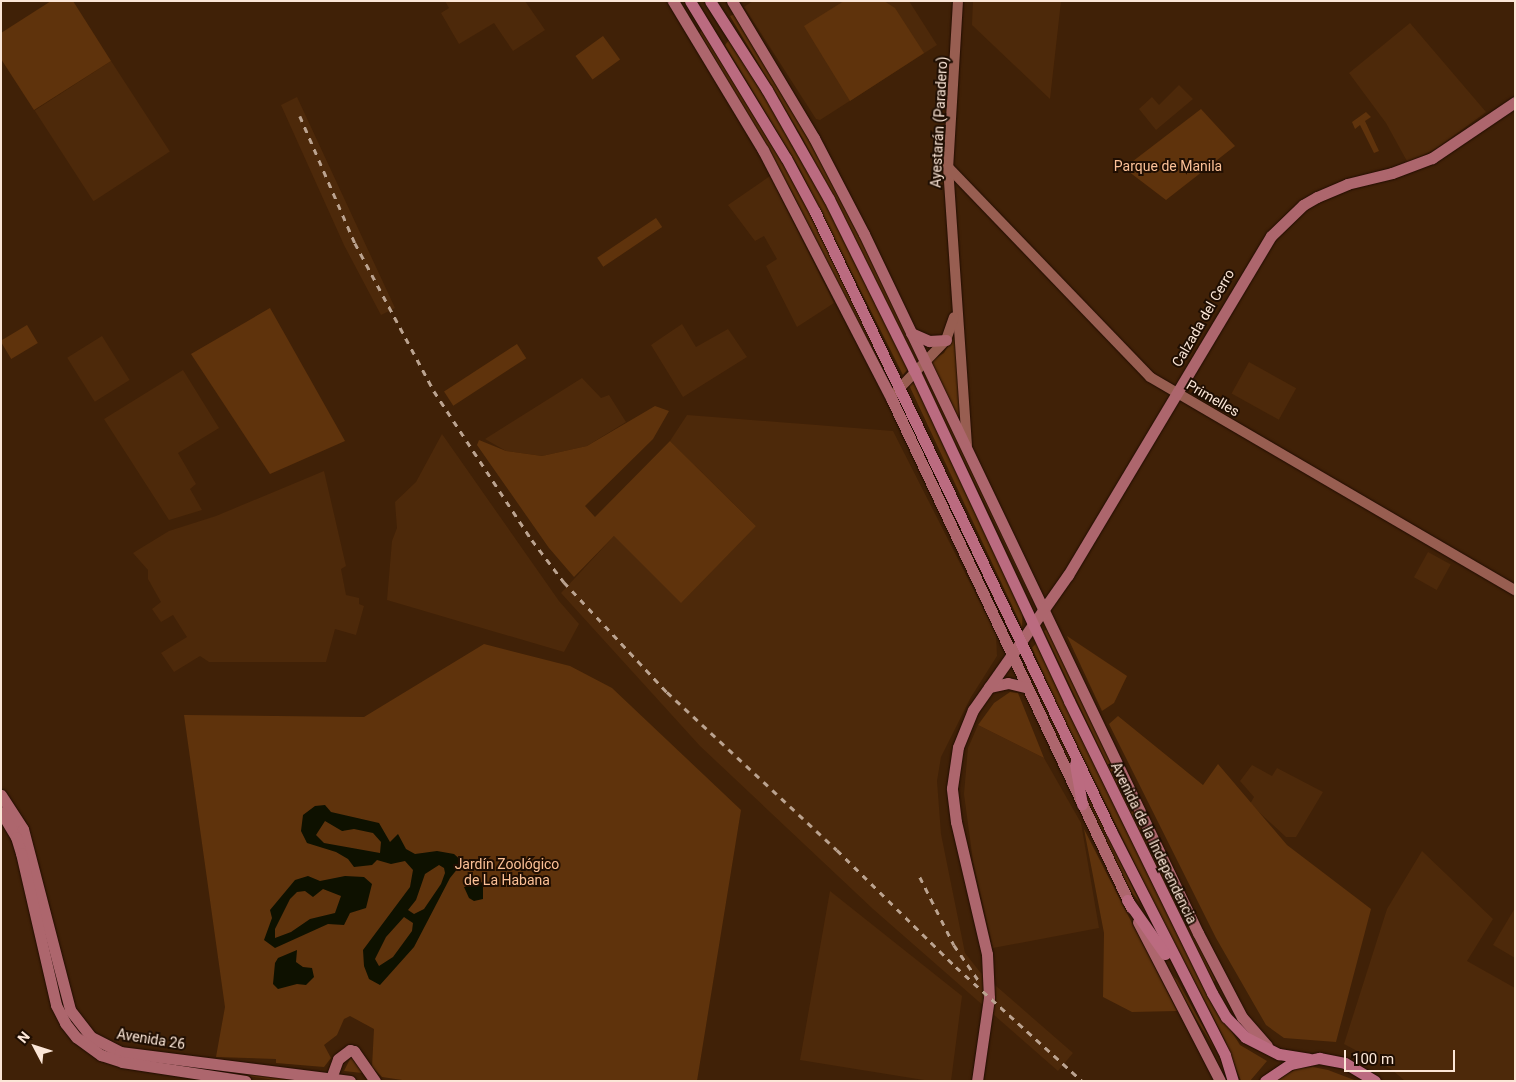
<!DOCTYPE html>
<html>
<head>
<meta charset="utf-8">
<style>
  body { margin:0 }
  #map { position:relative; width:1516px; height:1082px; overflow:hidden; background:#402107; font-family:Roboto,sans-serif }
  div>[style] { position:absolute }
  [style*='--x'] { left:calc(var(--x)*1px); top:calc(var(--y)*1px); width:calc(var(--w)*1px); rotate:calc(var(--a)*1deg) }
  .built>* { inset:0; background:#4d290a; transform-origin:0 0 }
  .green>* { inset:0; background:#5f330c; transform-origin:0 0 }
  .water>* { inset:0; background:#0e1100 }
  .roads { filter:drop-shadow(0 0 1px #210c00) drop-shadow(0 0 1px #210c00) }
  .secondary>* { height:10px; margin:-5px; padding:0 5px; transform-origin:5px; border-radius:5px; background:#985e51 }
  .primary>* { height:11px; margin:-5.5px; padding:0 5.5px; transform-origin:5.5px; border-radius:5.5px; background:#ad666d }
  .trunk>* { height:11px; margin:-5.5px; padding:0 5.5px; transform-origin:5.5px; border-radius:5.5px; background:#bb6b80 }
  .rail>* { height:2.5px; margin-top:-1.25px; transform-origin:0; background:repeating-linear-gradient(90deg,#bba390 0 6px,transparent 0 12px) }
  span { translate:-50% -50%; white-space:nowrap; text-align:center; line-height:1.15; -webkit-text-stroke:4px #1f0e02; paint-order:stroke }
  .street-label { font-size:14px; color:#fbe6d7 }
  .park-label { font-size:14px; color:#fcc197 }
  .frame { position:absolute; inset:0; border:2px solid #fbe6d7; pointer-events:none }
  .north { position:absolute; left:10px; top:1022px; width:50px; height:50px; -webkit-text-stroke:4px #1f0e02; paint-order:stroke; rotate:310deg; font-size:14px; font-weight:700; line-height:20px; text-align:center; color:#fbe6d7 }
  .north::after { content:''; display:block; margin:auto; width:18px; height:22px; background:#fbe6d7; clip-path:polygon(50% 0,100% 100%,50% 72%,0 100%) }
  .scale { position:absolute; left:1344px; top:1050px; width:111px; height:22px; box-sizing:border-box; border:2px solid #fbe6d7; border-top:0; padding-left:6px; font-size:15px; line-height:18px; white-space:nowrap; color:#fbe6d7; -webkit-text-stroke:4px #1f0e02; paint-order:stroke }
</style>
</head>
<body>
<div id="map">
  <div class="built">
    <i style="clip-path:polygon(445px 1px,525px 1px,545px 30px,513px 51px,494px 23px,459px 44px,441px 13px,449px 8px)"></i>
    <i style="clip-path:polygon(753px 1px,909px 1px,937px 45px,820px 120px,816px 119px,744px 7px)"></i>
    <i style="clip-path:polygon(973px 1px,1061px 1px,1050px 99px,972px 25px)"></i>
    <i style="clip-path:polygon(1410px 23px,1486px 112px,1437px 148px,1408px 163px,1386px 123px,1349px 73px)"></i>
    <i style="left:111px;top:61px;width:108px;height:91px;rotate:57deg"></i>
    <i style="clip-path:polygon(1179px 85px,1193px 99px,1156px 130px,1139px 109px,1152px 97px,1159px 105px)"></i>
    <i style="clip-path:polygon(297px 97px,395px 308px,381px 315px,344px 245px,281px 105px)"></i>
    <i style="clip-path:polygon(770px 176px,834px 303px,797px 327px,766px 266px,777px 259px,764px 236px,755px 241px,728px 205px)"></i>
    <i style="clip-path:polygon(682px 324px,696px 347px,728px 329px,747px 357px,683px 397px,651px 345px)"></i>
    <i style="left:102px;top:336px;width:52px;height:41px;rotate:58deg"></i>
    <i style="left:1249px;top:362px;width:54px;height:36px;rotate:29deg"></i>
    <i style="clip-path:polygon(183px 370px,219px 428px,178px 453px,196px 484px,190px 489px,202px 510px,169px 520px,104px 419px)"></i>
    <i style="clip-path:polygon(582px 378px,601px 398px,609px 395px,626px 422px,587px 446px,542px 456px,506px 451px,485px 439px)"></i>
    <i style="clip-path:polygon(687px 415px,893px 431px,996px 634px,997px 656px,971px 697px,941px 757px,937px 781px,941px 834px,965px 953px,980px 972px,1073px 1053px,1058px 1071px,873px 909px,700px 746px,561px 593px,614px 536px,756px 526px,670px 441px)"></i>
    <i style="clip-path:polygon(442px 434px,559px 601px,579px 624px,564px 652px,387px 600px,392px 541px,397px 528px,395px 502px,416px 482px)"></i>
    <i style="clip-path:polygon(324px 471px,346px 566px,341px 569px,346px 595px,359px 598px,359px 604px,364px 606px,356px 635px,335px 629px,326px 662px,209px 662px,200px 656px,174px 672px,161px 653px,187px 637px,173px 615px,161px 622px,152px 609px,161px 602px,148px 579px,148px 570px,133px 553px,169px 531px,216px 516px)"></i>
    <i style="left:1428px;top:552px;width:26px;height:29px;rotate:29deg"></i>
    <i style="clip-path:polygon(978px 725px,1044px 758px,1081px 823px,1099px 928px,993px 948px,973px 861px,964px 794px,968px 748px)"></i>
    <i style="clip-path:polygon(1252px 765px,1272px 776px,1277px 768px,1323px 792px,1296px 837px,1286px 837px,1250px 804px,1254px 797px,1240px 781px)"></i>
    <i style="clip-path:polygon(1422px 851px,1493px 919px,1467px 961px,1515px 988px,1515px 1081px,1405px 1081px,1391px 1069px,1344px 1044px,1387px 909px)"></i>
    <i style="clip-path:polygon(830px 891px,962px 996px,951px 1081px,930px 1081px,800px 1060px)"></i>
    <i style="clip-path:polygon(1515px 908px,1515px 958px,1493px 945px)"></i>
  </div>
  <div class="green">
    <i style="clip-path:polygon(51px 1px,73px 1px,111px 61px,34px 110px,1px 59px,1px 33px)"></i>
    <i style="clip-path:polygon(844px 1px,884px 1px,895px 8px,924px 53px,850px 101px,804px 26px)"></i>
    <i style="clip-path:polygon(735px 14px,808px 136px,875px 264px,920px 358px,916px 363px,803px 139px,730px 16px)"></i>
    <i style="clip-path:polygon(702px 29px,792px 179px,859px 310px,890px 382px,866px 340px,791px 190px,700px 33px)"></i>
    <i style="left:603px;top:36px;width:29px;height:34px;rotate:54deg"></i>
    <i style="clip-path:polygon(729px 40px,806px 163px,908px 369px,903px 375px,799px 168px,725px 45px)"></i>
    <i style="clip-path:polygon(1201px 109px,1235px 146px,1166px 200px,1124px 168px)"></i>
    <i style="clip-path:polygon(1366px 112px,1371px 117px,1365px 121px,1379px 151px,1374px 153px,1360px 125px,1355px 129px,1352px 122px)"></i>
    <i style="left:656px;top:218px;width:11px;height:71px;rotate:56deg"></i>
    <i style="clip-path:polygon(270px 308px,345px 441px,270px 474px,191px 354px)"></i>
    <i style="left:27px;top:325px;width:21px;height:31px;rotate:59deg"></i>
    <i style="clip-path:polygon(955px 333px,961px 422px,929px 362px,944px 353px)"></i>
    <i style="left:517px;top:344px;width:17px;height:87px;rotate:57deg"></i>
    <i style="clip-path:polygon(923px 367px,1033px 596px,1031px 598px,920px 371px)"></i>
    <i style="clip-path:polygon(914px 378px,1023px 606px,1022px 627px,909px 385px)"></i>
    <i style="clip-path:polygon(899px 392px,1014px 632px,1010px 634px,953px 517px,897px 400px)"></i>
    <i style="clip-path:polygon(655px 406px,669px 411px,653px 439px,585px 506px,595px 517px,670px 441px,756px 526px,681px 603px,614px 536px,574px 577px,549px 548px,477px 445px,479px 440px,506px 451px,542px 456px,587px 446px)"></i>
    <i style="clip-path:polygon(1049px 628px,1215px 980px,1214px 982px,1190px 940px,1044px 631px)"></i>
    <i style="clip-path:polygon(1067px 636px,1127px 676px,1114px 703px,1102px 711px)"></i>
    <i style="clip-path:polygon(1038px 641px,1204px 988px,1240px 1045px,1267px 1061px,1250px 1081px,1241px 1081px,1225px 1040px,1160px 915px,1056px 702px,1032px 648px)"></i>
    <i style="clip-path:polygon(484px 644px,570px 666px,612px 688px,741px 810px,697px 1081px,409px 1081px,382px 1077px,372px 1067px,374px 1029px,350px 1016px,344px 1019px,337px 1035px,324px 1045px,331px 1058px,324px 1067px,276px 1063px,276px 1059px,216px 1057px,225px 1007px,184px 715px,364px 717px)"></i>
    <i style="clip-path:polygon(1023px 663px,1027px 663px,1140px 903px,1129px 889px)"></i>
    <i style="clip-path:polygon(1010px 692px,1018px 693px,1044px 758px,978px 725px,994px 703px)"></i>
    <i style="clip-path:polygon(1118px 716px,1203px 785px,1218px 764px,1287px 845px,1371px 909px,1336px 1042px,1284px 1038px,1266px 1025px,1216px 938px,1109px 724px)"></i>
    <i style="clip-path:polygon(1084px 829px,1134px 927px,1177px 1011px,1132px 1012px,1103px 997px,1104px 933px)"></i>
    <i style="clip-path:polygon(34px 886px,70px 1018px,94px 1044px,314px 1081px,283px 1081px,127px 1059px,100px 1050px,79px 1033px,60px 1003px)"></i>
    <i style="clip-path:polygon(1167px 968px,1177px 980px,1217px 1052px,1196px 1019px)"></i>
    <i style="clip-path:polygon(351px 1057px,354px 1058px,362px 1073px,344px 1071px)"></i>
    <i style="clip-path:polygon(1313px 1067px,1328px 1070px,1357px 1081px,1275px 1081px,1298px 1068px)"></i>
  </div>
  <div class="water">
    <i style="clip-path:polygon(evenodd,325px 805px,331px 812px,379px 823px,390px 842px,398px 834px,406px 849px,415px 854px,437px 851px,454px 854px,463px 862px,450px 878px,414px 947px,380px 985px,369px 979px,364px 966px,363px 950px,410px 887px,413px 870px,405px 861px,391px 864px,377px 860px,372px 865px,354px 867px,348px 859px,336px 852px,307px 843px,301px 831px,303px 815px,315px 806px,325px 805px,325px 821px,342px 831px,354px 829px,373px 833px,381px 842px,380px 853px,324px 843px,316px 835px,325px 821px,325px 805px,439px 865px,444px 868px,445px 873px,441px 884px,424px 909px,414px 914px,408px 910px,416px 900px,425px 874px,439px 865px,325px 805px,404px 917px,413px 923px,412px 931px,393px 957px,379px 966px,375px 959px,386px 937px,404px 917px)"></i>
    <i style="clip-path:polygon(evenodd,308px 876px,320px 881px,345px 876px,364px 877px,372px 884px,366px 908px,350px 913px,344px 925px,328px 924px,275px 948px,264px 940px,272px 918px,270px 910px,295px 880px,308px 876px,323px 889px,341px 896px,335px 913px,310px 919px,291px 932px,275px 938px,275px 929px,290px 899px,297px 892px,305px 891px,313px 897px,323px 889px)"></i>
    <i style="clip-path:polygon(483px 882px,483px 899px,474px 901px,469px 898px,464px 887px)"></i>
    <i style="clip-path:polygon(297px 950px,296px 962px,303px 967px,312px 968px,314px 977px,306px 985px,297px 984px,278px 989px,273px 984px,275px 963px,278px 958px)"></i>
  </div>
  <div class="roads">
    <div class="secondary">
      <i style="--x:958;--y:1;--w:166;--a:93.4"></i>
      <i style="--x:948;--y:167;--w:279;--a:86.1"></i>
      <i style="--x:948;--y:167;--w:291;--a:46.1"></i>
      <i style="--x:1150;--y:377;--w:423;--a:30.3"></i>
      <i style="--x:895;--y:393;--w:74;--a:-46.1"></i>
      <i style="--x:946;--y:340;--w:24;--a:-71"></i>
    </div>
    <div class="primary">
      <i style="--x:673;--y:1;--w:174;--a:58.9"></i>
      <i style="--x:763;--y:150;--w:281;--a:62.7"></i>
      <i style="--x:892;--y:400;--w:561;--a:64.76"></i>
      <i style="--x:732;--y:1;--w:160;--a:59.1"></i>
      <i style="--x:814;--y:138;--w:108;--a:62.5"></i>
      <i style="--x:864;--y:234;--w:775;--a:64.46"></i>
      <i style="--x:1198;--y:933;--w:95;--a:62.4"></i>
      <i style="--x:1242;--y:1017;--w:38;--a:49"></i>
      <i style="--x:911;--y:333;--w:20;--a:24"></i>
      <i style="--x:929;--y:341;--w:17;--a:-3"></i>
      <i style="--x:989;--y:687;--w:19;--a:-12"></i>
      <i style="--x:1008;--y:683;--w:18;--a:13"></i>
      <i style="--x:1;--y:795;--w:40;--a:57.1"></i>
      <i style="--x:23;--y:829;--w:187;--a:75.4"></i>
      <i style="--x:70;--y:1010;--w:34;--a:52"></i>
      <i style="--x:91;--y:1037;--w:33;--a:27"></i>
      <i style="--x:120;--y:1052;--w:232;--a:7.2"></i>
      <i style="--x:1;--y:812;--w:29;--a:59"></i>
      <i style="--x:16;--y:837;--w:17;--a:73"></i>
      <i style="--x:21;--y:853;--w:156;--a:77"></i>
      <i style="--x:56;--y:1005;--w:20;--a:63"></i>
      <i style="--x:65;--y:1023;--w:18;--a:52"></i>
      <i style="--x:76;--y:1037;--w:31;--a:36"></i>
      <i style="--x:101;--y:1055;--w:22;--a:18"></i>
      <i style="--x:122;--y:1062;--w:125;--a:8.7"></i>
      <i style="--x:1138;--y:922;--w:179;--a:62.7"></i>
      <i style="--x:330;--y:1081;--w:23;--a:-70"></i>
      <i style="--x:338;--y:1059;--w:15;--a:-37"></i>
      <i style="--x:350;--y:1050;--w:4;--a:14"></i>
      <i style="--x:354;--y:1051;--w:37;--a:55"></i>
      <i style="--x:977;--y:1081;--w:84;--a:-81.8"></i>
      <i style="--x:989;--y:998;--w:44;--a:-92.6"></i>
      <i style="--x:987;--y:954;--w:136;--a:-103.2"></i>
      <i style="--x:956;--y:822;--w:34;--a:-97"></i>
      <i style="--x:952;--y:788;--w:41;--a:-81.7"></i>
      <i style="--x:958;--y:747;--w:40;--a:-68"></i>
      <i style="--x:973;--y:710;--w:165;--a:-54.9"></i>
      <i style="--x:1068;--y:575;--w:395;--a:-59.1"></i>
      <i style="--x:1271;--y:236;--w:45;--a:-44.1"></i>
      <i style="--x:1303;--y:205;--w:16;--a:-30"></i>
      <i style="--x:1317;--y:197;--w:33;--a:-23"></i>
      <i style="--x:1347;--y:184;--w:46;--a:-13.7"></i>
      <i style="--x:1392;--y:173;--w:43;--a:-20.6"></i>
      <i style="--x:1432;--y:158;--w:100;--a:-34"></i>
    </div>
    <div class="trunk">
      <i style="--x:690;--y:1;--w:184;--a:58.6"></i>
      <i style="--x:786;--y:158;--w:61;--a:61.8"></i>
      <i style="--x:815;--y:212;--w:686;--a:64.44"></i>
      <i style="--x:1111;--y:831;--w:251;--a:63"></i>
      <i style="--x:1225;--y:1055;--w:27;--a:73"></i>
      <i style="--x:710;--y:1;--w:106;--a:57.4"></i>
      <i style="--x:767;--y:90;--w:125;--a:60.4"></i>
      <i style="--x:829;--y:199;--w:191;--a:63.6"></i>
      <i style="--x:914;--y:370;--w:365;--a:64.9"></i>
      <i style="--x:1069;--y:701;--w:325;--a:63.9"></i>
      <i style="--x:1212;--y:993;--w:28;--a:60"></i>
      <i style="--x:1226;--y:1017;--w:28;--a:46"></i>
      <i style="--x:1245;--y:1037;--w:38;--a:27"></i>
      <i style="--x:1279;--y:1054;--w:30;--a:9"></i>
      <i style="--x:1075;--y:764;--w:41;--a:80.1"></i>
      <i style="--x:1127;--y:900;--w:66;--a:54.9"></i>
      <i style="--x:1265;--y:1081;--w:30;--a:-34"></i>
      <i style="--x:1290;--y:1064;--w:30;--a:-12"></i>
      <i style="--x:1319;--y:1058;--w:26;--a:11"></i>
      <i style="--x:1345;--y:1063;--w:35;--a:31"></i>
    </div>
  </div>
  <div class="rail">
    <i style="--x:300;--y:116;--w:138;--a:66.6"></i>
    <i style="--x:355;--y:243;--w:168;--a:61.9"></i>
    <i style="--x:434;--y:391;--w:178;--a:56.7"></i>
    <i style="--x:532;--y:540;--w:53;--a:52.7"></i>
    <i style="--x:564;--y:582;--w:151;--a:46.9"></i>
    <i style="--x:667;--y:692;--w:232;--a:42.9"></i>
    <i style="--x:837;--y:850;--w:167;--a:44.5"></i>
    <i style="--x:956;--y:967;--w:170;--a:42.1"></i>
    <i style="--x:920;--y:877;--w:76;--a:63.4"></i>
    <i style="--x:954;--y:945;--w:44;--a:55.2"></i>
  </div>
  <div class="street-label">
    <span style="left:939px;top:122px;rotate:-87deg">Ayestarán (Paradero)</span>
    <span style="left:1203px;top:318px;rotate:-60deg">Calzada del Cerro</span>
    <span style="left:1213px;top:398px;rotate:30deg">Primelles</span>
    <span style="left:1154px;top:843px;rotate:64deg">Avenida de la Independencia</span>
    <span style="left:151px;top:1039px;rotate:9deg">Avenida 26</span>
  </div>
  <div class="park-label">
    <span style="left:1168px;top:166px">Parque de Manila</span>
    <span style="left:507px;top:872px">Jardín Zoológico<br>de La Habana</span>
  </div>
  <div class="frame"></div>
  <div class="north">N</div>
  <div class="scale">100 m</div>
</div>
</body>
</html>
